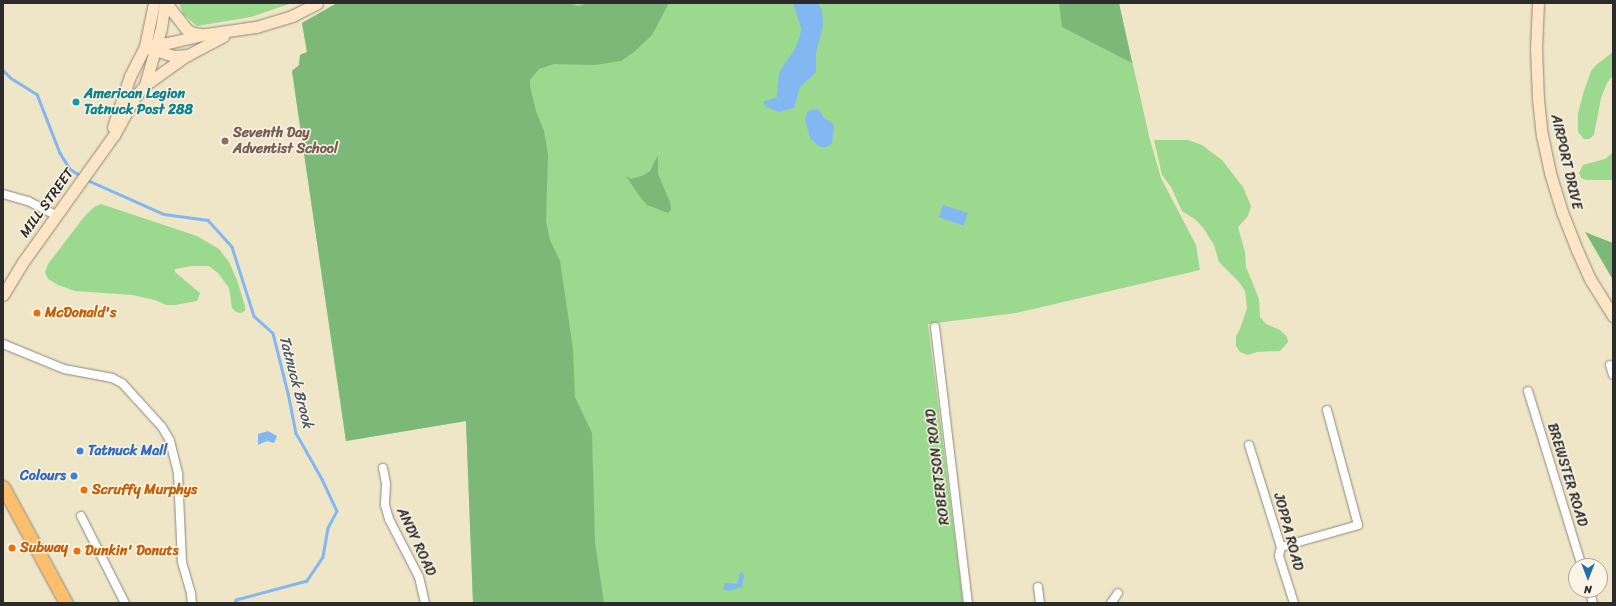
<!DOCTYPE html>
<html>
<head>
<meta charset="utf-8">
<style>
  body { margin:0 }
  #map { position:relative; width:1616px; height:606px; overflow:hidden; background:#efe6c8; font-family:Sriracha,sans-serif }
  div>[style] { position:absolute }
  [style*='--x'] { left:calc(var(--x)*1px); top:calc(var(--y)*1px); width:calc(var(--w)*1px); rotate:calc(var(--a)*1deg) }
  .green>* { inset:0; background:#9bd98e }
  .forest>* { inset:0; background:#7cb979 }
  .water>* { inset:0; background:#82b7f1; transform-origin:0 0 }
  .stream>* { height:2.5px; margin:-1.25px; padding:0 1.25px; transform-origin:1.25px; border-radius:1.25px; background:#82b7f1 }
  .roads { filter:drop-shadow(0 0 1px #8d887a) drop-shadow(0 0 1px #8d887a) }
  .minor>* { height:8px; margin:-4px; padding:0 4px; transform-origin:4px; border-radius:4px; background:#fff }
  .secondary>* { height:11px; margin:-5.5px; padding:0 5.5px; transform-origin:5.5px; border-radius:5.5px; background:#fde5c5 }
  .primary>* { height:13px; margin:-6.5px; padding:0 6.5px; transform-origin:6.5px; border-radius:6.5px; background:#fabe6d }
  .dots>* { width:11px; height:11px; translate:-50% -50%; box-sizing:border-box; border:2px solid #fcf5e5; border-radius:50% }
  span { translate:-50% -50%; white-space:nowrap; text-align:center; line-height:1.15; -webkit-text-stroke:3px #fcf5e5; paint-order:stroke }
  .culture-label { font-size:14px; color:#0d838f; font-weight:700 }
  .left { translate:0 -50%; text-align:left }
  .education-label { font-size:14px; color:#785e54; font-weight:700 }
  .street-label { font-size:14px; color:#2b2b2b }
  .food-label { font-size:14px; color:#c56008; font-weight:700 }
  .shop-label { font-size:14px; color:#366cbe; font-weight:700 }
  .right { translate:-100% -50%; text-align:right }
  .water-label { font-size:15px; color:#455566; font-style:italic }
  .frame { position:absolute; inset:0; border:4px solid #2b2b2b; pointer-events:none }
  .north { position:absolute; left:1568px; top:558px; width:40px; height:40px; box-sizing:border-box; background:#fcf5e5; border:1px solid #a8a49b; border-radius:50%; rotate:180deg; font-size:11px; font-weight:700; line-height:16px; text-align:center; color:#2b2b2b }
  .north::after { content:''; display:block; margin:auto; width:14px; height:18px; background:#1f6fb2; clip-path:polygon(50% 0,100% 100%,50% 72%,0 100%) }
</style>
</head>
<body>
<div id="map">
  <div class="green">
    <i style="clip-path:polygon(179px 3px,292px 3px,251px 17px,197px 26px,183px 14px)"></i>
    <i style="clip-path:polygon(337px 3px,1119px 3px,1150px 140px,1161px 178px,1196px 245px,1200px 270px,1016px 313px,928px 324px,963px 603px,473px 603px,466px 421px,346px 441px,292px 71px,299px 65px,300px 55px,307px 52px,302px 23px)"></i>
    <i style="clip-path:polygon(1613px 52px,1613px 75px,1607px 83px,1601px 98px,1594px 135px,1589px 139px,1584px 139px,1578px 132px,1578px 114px,1583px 94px,1591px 71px,1596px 65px)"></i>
    <i style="clip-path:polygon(1154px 140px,1188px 140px,1202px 145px,1222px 160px,1243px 187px,1251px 206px,1248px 216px,1238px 227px,1245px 252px,1246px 267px,1259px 299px,1260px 317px,1266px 324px,1280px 330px,1287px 337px,1288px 342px,1280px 351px,1257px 352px,1248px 355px,1240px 352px,1236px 346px,1236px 336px,1240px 329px,1247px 308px,1245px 291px,1239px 282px,1219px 262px,1214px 245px,1204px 229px,1196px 220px,1182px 211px,1171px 187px,1162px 175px)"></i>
    <i style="clip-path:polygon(1613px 152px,1613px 180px,1586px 180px,1581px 178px,1579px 173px,1583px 165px,1605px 159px)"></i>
    <i style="clip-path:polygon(101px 204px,197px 236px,219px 249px,229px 262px,237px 280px,245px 306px,245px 311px,241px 313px,236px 312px,232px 308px,229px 288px,218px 273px,209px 266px,192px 266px,175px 269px,175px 272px,200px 293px,197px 301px,175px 305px,166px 305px,155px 300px,132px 295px,75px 291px,58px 285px,48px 279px,45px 272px,48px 264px,84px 217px,94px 207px)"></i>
  </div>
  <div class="forest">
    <i style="clip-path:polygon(337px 3px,566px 3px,579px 6px,587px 3px,669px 3px,652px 35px,634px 52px,621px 61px,594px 65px,554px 64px,539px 69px,530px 80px,530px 86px,536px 111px,544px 131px,548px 155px,546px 221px,550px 240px,560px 261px,573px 349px,575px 397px,592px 433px,595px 542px,604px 603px,473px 603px,466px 421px,346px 441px,292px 71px,299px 65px,300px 55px,307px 52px,302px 23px)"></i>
    <i style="clip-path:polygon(1059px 3px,1119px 3px,1132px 63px,1062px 27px)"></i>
    <i style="clip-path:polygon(658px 155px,658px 174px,670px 202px,671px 209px,668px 213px,647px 205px,640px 197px,626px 176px,631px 179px,644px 175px,650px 171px)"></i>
    <i style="clip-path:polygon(1585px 232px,1613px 243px,1613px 280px)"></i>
  </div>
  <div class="water">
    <i style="clip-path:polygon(793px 3px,818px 3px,822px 10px,823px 26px,816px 53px,816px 72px,800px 87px,794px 108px,779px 112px,766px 107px,763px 102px,777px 97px,779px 72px,795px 49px,800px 36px,801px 28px)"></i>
    <i style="clip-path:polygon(814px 109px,819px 110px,825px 119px,830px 121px,834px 125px,832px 143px,827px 147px,820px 147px,810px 138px,805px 119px,807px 112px)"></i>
    <i style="left:943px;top:205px;width:26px;height:13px;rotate:18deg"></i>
    <i style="clip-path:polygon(268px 431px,277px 436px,274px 443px,267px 441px,258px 445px,258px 434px)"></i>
    <i style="clip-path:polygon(741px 571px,744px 575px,742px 587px,728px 591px,723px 589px,725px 583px,737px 584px)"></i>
  </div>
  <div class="stream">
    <i style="--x:3;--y:70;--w:11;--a:45"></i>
    <i style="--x:11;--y:78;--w:31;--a:32"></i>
    <i style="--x:37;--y:94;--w:63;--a:68.7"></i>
    <i style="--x:60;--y:153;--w:19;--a:58"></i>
    <i style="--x:70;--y:169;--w:13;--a:32"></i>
    <i style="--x:85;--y:179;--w:86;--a:23.9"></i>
    <i style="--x:164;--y:214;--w:44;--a:7.8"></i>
    <i style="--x:208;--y:220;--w:36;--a:48"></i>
    <i style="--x:232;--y:247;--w:72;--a:72.3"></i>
    <i style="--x:254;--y:316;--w:25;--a:42"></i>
    <i style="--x:273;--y:333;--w:62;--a:76"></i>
    <i style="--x:288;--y:393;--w:41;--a:78.7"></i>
    <i style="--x:296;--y:433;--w:53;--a:60.5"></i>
    <i style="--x:322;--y:479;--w:35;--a:65"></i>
    <i style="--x:337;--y:511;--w:19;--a:118"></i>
    <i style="--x:328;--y:528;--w:29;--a:100"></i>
    <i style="--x:323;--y:557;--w:29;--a:124"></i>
    <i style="--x:307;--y:581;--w:73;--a:165"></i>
    <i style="--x:236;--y:600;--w:3;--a:108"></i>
  </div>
  <div class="roads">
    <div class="minor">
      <i style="--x:3;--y:194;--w:26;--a:16"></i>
      <i style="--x:28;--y:201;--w:31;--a:27"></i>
      <i style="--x:935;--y:327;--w:278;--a:83.2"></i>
      <i style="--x:3;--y:344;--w:66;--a:22.3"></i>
      <i style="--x:64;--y:369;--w:49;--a:10.6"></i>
      <i style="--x:112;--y:378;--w:11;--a:27"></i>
      <i style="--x:122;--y:383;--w:59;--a:47.7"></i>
      <i style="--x:162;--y:427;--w:16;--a:60"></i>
      <i style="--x:170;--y:441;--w:34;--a:76"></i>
      <i style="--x:178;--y:474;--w:88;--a:87.4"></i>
      <i style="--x:182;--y:562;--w:33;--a:74"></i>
      <i style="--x:191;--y:594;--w:9;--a:84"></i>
      <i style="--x:1610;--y:365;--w:10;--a:73"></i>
      <i style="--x:1528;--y:391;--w:183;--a:72.9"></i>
      <i style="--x:1249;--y:445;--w:107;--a:72.6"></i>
      <i style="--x:1281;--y:547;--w:9;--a:103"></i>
      <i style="--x:1279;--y:556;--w:49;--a:72.3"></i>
      <i style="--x:383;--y:468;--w:16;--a:79"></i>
      <i style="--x:386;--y:484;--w:21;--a:93"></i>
      <i style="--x:385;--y:505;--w:15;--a:74"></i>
      <i style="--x:389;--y:519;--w:65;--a:62.7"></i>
      <i style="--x:419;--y:577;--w:27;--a:77"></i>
      <i style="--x:81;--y:516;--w:97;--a:63.2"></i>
      <i style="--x:1281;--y:547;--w:80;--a:-15.9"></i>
      <i style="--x:1358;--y:525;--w:119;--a:-105.1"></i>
      <i style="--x:1038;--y:587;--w:16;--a:83"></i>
      <i style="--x:1589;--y:590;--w:14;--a:73"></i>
      <i style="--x:1111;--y:603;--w:12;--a:-55"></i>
    </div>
    <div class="secondary">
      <i style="--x:166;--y:3;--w:33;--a:52"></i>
      <i style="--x:186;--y:29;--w:8;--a:30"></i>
      <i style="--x:193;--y:33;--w:8;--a:7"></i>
      <i style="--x:1538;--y:3;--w:46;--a:92.5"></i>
      <i style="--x:1536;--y:49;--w:50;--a:87.7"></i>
      <i style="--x:1538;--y:99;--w:36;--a:84"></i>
      <i style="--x:1542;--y:135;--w:39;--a:78"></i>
      <i style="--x:1550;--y:173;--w:41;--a:72.9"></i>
      <i style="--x:1562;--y:212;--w:41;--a:68.5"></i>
      <i style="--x:1577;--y:250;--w:32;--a:66"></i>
      <i style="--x:1590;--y:279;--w:44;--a:58.1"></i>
      <i style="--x:145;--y:46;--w:27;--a:-8"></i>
      <i style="--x:172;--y:42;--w:35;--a:-13"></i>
      <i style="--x:206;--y:34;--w:50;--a:-8"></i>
      <i style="--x:256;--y:27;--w:38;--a:-17"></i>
      <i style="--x:292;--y:16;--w:28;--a:-27"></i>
      <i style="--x:149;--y:48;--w:26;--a:18"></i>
      <i style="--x:174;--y:56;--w:14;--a:-4"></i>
      <i style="--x:188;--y:55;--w:40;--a:-28"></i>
      <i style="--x:145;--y:85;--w:52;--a:-35.5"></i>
      <i style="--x:113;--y:127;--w:54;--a:-71.6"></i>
      <i style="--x:130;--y:76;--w:34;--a:-63"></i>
      <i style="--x:145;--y:46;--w:44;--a:-78.2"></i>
      <i style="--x:3;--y:295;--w:39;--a:-59"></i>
      <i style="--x:23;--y:262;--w:156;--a:-54.4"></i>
      <i style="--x:114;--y:135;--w:43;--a:-61.1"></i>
      <i style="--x:135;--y:97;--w:16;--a:-50"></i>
      <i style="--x:145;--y:85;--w:59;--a:-74.3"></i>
      <i style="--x:161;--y:28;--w:25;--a:-81"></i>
    </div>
    <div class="primary">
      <i style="--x:3;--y:487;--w:132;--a:61.5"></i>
    </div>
  </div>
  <div class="dots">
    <i style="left:76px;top:102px;background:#0f9aa8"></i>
    <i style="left:225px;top:141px;background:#8d6e63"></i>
    <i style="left:37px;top:313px;background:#e8710a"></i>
    <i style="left:80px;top:451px;background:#3f7fe0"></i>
    <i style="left:74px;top:476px;background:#3f7fe0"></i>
    <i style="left:84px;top:490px;background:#e8710a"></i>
    <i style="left:12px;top:548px;background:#e8710a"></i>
    <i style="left:77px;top:551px;background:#e8710a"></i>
  </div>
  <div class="culture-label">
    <span class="left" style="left:84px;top:102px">American Legion<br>Tatnuck Post 288</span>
  </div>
  <div class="education-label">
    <span class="left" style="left:233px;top:141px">Seventh Day<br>Adventist School</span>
  </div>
  <div class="street-label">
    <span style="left:1566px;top:162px;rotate:77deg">AIRPORT DRIVE</span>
    <span style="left:47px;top:203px;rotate:-54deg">MILL STREET</span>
    <span style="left:938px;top:467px;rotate:-97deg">ROBERTSON ROAD</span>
    <span style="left:1567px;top:475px;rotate:73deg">BREWSTER ROAD</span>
    <span style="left:1288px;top:532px;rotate:75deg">JOPPA ROAD</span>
    <span style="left:416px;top:542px;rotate:65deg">ANDY ROAD</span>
  </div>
  <div class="food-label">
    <span class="left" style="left:45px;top:313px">McDonald's</span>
    <span class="left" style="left:92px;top:490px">Scruffy Murphys</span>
    <span class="left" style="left:20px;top:548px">Subway</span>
    <span class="left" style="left:85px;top:551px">Dunkin' Donuts</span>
  </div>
  <div class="shop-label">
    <span class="left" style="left:88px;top:451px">Tatnuck Mall</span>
    <span class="right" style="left:66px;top:476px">Colours</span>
  </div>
  <div class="water-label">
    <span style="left:296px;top:382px;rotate:75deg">Tatnuck Brook</span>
  </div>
  <div class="frame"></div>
  <div class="north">N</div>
</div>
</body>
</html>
